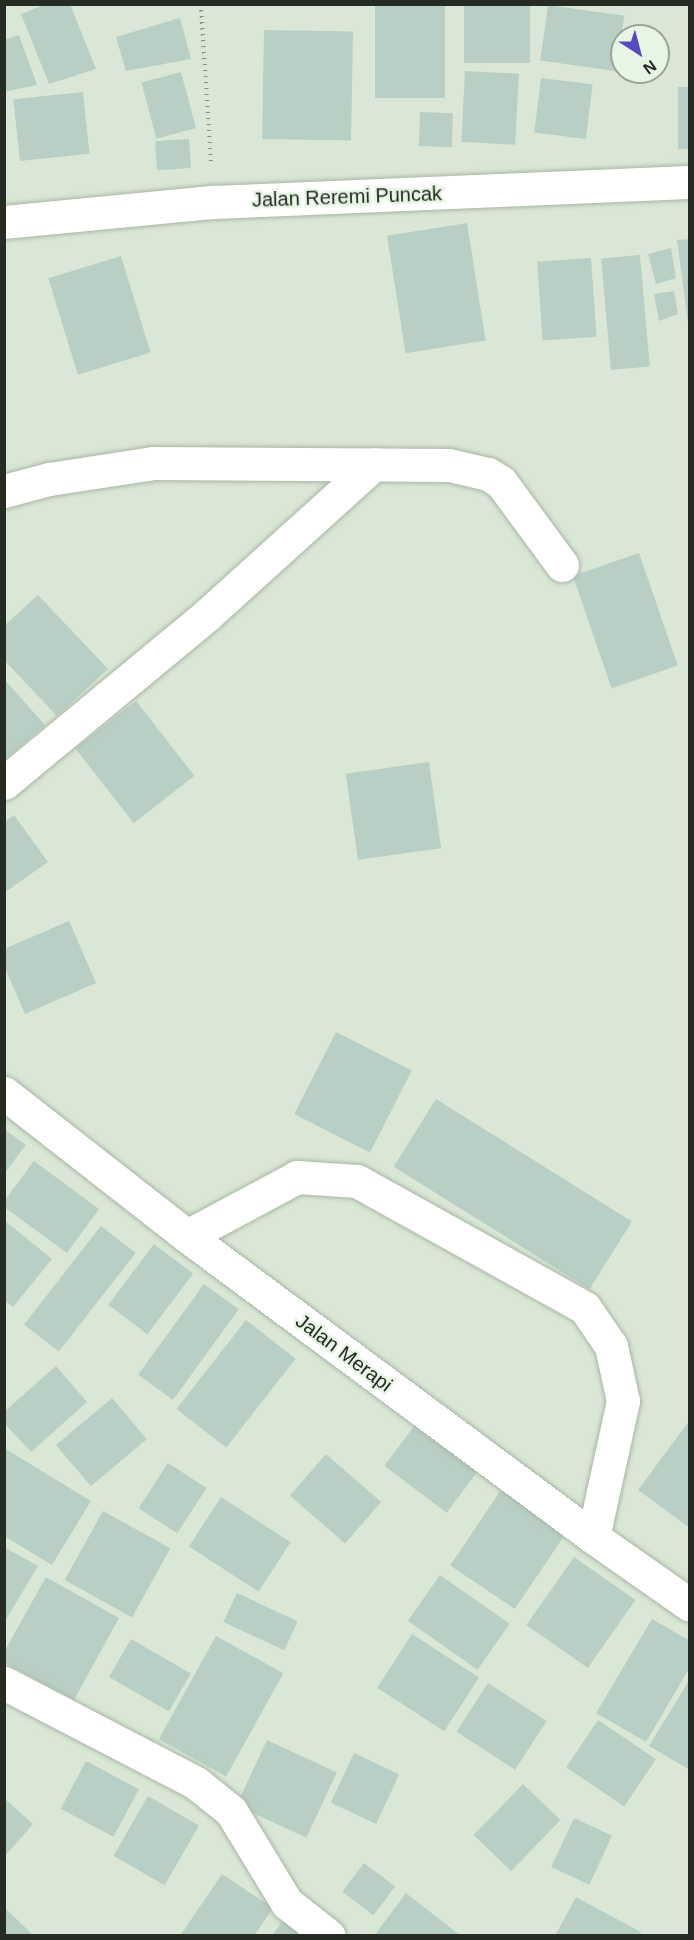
<!DOCTYPE html>
<html>
<head>
<meta charset="utf-8">
<style>
  body { margin:0 }
  #map { position:relative; width:694px; height:1940px; overflow:hidden; background:#dae7d6; font-family:Helvetica,sans-serif }
  div>[style] { position:absolute }
  [style*='--x'] { left:calc(var(--x)*1px); top:calc(var(--y)*1px); width:calc(var(--w)*1px); rotate:calc(var(--a)*1deg) }
  .building>* { inset:0; background:#b9cfc5; transform-origin:0 0 }
  .path>* { height:4px; margin-top:-2px; transform-origin:0; background:repeating-linear-gradient(90deg,#858f82 0 1.5px,transparent 0 6px) }
  .roads { filter:drop-shadow(0 0 2px #a9b5a5) drop-shadow(0 0 2px #a9b5a5) }
  .street>* { height:33px; margin:-16.5px; padding:0 16.5px; transform-origin:16.5px; border-radius:16.5px; background:#fff }
  .secondary>* { height:33px; margin:-16.5px; padding:0 16.5px; transform-origin:16.5px; border-radius:16.5px; background:#fff }
  span { translate:-50% -50%; white-space:nowrap; text-align:center; line-height:1.15; -webkit-text-stroke:5px #e7f5e4; paint-order:stroke }
  .street-label { font-size:20px; color:#262b24 }
  .frame { position:absolute; inset:0; border:6px solid #262b24; pointer-events:none }
  .north { position:absolute; left:610px; top:24px; width:60px; height:60px; box-sizing:border-box; background:#e7f5e4; border:2px solid #9aa497; border-radius:50%; rotate:144deg; font-size:16px; font-weight:700; line-height:24px; text-align:center; color:#262b24 }
  .north::after { content:''; display:block; margin:auto; width:21px; height:27px; background:#5648c0; clip-path:polygon(50% 0,100% 100%,50% 72%,0 100%) }
</style>
</head>
<body>
<div id="map">
  <div class="building">
    <i style="clip-path:polygon(46px 4px,70px 4px,96px 69px,49px 84px,21px 14px)"></i>
    <i style="left:375px;top:4px;width:70px;height:94px"></i>
    <i style="left:464px;top:4px;width:66px;height:59px"></i>
    <i style="left:548px;top:5px;width:77px;height:56px;rotate:8deg"></i>
    <i style="clip-path:polygon(180px 18px,191px 59px,126px 71px,116px 37px)"></i>
    <i style="left:264px;top:30px;width:89px;height:109px;rotate:1deg"></i>
    <i style="clip-path:polygon(19px 35px,37px 85px,4px 92px,4px 40px)"></i>
    <i style="left:465px;top:71px;width:54px;height:71px;rotate:3deg"></i>
    <i style="left:181px;top:72px;width:58px;height:41px;rotate:75deg"></i>
    <i style="left:541px;top:78px;width:52px;height:55px;rotate:7deg"></i>
    <i style="left:690px;top:87px;width:62px;height:12px;rotate:90deg"></i>
    <i style="left:83px;top:92px;width:62px;height:70px;rotate:84deg"></i>
    <i style="left:420px;top:112px;width:33px;height:34px;rotate:2deg"></i>
    <i style="left:189px;top:139px;width:29px;height:34px;rotate:86deg"></i>
    <i style="left:467px;top:223px;width:119px;height:81px;rotate:81deg"></i>
    <i style="clip-path:polygon(690px 239px,690px 322px,688px 322px,677px 240px)"></i>
    <i style="clip-path:polygon(671px 248px,676px 278px,656px 284px,648px 254px)"></i>
    <i style="left:640px;top:255px;width:112px;height:39px;rotate:85deg"></i>
    <i style="left:121px;top:256px;width:101px;height:76px;rotate:73deg"></i>
    <i style="left:591px;top:258px;width:79px;height:54px;rotate:86deg"></i>
    <i style="clip-path:polygon(674px 291px,678px 314px,659px 321px,654px 294px)"></i>
    <i style="left:639px;top:553px;width:119px;height:70px;rotate:71deg"></i>
    <i style="clip-path:polygon(38px 595px,108px 669px,57px 716px,4px 660px,4px 626px)"></i>
    <i style="clip-path:polygon(4px 679px,45px 725px,4px 760px)"></i>
    <i style="left:136px;top:701px;width:95px;height:77px;rotate:52deg"></i>
    <i style="left:429px;top:762px;width:87px;height:84px;rotate:82deg"></i>
    <i style="clip-path:polygon(14px 815px,48px 862px,4px 893px,4px 822px)"></i>
    <i style="clip-path:polygon(69px 921px,96px 983px,25px 1014px,4px 966px,4px 949px)"></i>
    <i style="left:336px;top:1032px;width:85px;height:92px;rotate:27deg"></i>
    <i style="left:436px;top:1099px;width:231px;height:80px;rotate:32deg"></i>
    <i style="clip-path:polygon(4px 1129px,26px 1145px,4px 1174px)"></i>
    <i style="clip-path:polygon(34px 1161px,99px 1209px,67px 1253px,4px 1207px,4px 1201px)"></i>
    <i style="clip-path:polygon(4px 1220px,52px 1259px,13px 1307px,4px 1300px)"></i>
    <i style="left:101px;top:1226px;width:44px;height:125px;rotate:38deg"></i>
    <i style="left:154px;top:1244px;width:49px;height:76px;rotate:37deg"></i>
    <i style="left:204px;top:1284px;width:43px;height:112px;rotate:36deg"></i>
    <i style="left:246px;top:1320px;width:63px;height:113px;rotate:38deg"></i>
    <i style="clip-path:polygon(56px 1366px,87px 1402px,31px 1452px,4px 1423px,4px 1412px)"></i>
    <i style="left:112px;top:1398px;width:54px;height:73px;rotate:50deg"></i>
    <i style="clip-path:polygon(690px 1420px,690px 1528px,638px 1490px)"></i>
    <i style="left:415px;top:1425px;width:78px;height:51px;rotate:37deg"></i>
    <i style="clip-path:polygon(4px 1448px,91px 1501px,52px 1565px,4px 1536px)"></i>
    <i style="left:326px;top:1454px;width:73px;height:55px;rotate:41deg"></i>
    <i style="left:168px;top:1463px;width:46px;height:54px;rotate:33deg"></i>
    <i style="left:501px;top:1490px;width:78px;height:91px;rotate:34deg"></i>
    <i style="left:221px;top:1497px;width:83px;height:59px;rotate:33deg"></i>
    <i style="left:103px;top:1511px;width:77px;height:79px;rotate:29deg"></i>
    <i style="clip-path:polygon(4px 1547px,38px 1566px,4px 1623px)"></i>
    <i style="left:574px;top:1557px;width:75px;height:83px;rotate:35deg"></i>
    <i style="left:440px;top:1575px;width:85px;height:56px;rotate:35deg"></i>
    <i style="clip-path:polygon(46px 1577px,119px 1618px,74px 1700px,4px 1662px,4px 1652px)"></i>
    <i style="left:237px;top:1593px;width:67px;height:32px;rotate:25deg"></i>
    <i style="clip-path:polygon(652px 1619px,690px 1641px,690px 1667px,646px 1742px,596px 1713px)"></i>
    <i style="left:412px;top:1634px;width:80px;height:64px;rotate:33deg"></i>
    <i style="left:216px;top:1636px;width:77px;height:118px;rotate:29deg"></i>
    <i style="left:131px;top:1639px;width:69px;height:44px;rotate:30deg"></i>
    <i style="clip-path:polygon(690px 1679px,690px 1770px,649px 1746px)"></i>
    <i style="left:488px;top:1683px;width:70px;height:58px;rotate:33deg"></i>
    <i style="left:598px;top:1720px;width:70px;height:57px;rotate:34deg"></i>
    <i style="left:267px;top:1740px;width:77px;height:72px;rotate:25deg"></i>
    <i style="left:354px;top:1753px;width:50px;height:55px;rotate:25deg"></i>
    <i style="left:86px;top:1761px;width:60px;height:54px;rotate:28deg"></i>
    <i style="left:523px;top:1784px;width:52px;height:71px;rotate:44deg"></i>
    <i style="left:148px;top:1796px;width:59px;height:69px;rotate:30deg"></i>
    <i style="clip-path:polygon(4px 1798px,33px 1824px,4px 1857px)"></i>
    <i style="left:574px;top:1818px;width:42px;height:54px;rotate:25deg"></i>
    <i style="left:364px;top:1863px;width:39px;height:36px;rotate:37deg"></i>
    <i style="clip-path:polygon(222px 1874px,273px 1908px,254px 1936px,180px 1936px)"></i>
    <i style="clip-path:polygon(406px 1893px,461px 1936px,374px 1936px)"></i>
    <i style="clip-path:polygon(576px 1897px,641px 1932px,639px 1936px,555px 1936px)"></i>
    <i style="clip-path:polygon(4px 1907px,34px 1936px,4px 1936px)"></i>
    <i style="clip-path:polygon(283px 1920px,304px 1936px,272px 1936px)"></i>
  </div>
  <div class="path">
    <i style="--x:201;--y:4;--w:161;--a:86.4"></i>
  </div>
  <div class="roads">
    <div class="street">
      <i style="--x:4;--y:491;--w:47;--a:-14.9"></i>
      <i style="--x:49;--y:479;--w:105;--a:-8.7"></i>
      <i style="--x:153;--y:463;--w:296;--a:0.4"></i>
      <i style="--x:449;--y:465;--w:40;--a:13"></i>
      <i style="--x:488;--y:474;--w:15;--a:32"></i>
      <i style="--x:501;--y:482;--w:103;--a:53.7"></i>
      <i style="--x:4;--y:783;--w:264;--a:-39.6"></i>
      <i style="--x:207;--y:615;--w:225;--a:-42.1"></i>
      <i style="--x:187;--y:1236;--w:125;--a:-28.2"></i>
      <i style="--x:297;--y:1177;--w:60;--a:3.8"></i>
      <i style="--x:357;--y:1181;--w:261;--a:29.1"></i>
      <i style="--x:585;--y:1308;--w:46;--a:55.6"></i>
      <i style="--x:611;--y:1346;--w:56;--a:77.7"></i>
      <i style="--x:623;--y:1401;--w:139;--a:102.4"></i>
      <i style="--x:4;--y:1683;--w:216;--a:27.5"></i>
      <i style="--x:196;--y:1783;--w:45;--a:38.7"></i>
      <i style="--x:231;--y:1811;--w:108;--a:58.7"></i>
      <i style="--x:287;--y:1903;--w:53;--a:38.2"></i>
    </div>
    <div class="secondary">
      <i style="--x:4;--y:222;--w:210;--a:-5.5"></i>
      <i style="--x:213;--y:202;--w:477;--a:-2.4"></i>
      <i style="--x:4;--y:1093;--w:232;--a:38"></i>
      <i style="--x:187;--y:1236;--w:505;--a:36.55"></i>
      <i style="--x:593;--y:1537;--w:118;--a:35"></i>
    </div>
  </div>
  <div class="street-label">
    <span style="left:347px;top:197px;rotate:-2deg">Jalan Reremi Puncak</span>
    <span style="left:344px;top:1353px;rotate:37deg">Jalan Merapi</span>
  </div>
  <div class="frame"></div>
  <div class="north">N</div>
</div>
</body>
</html>
